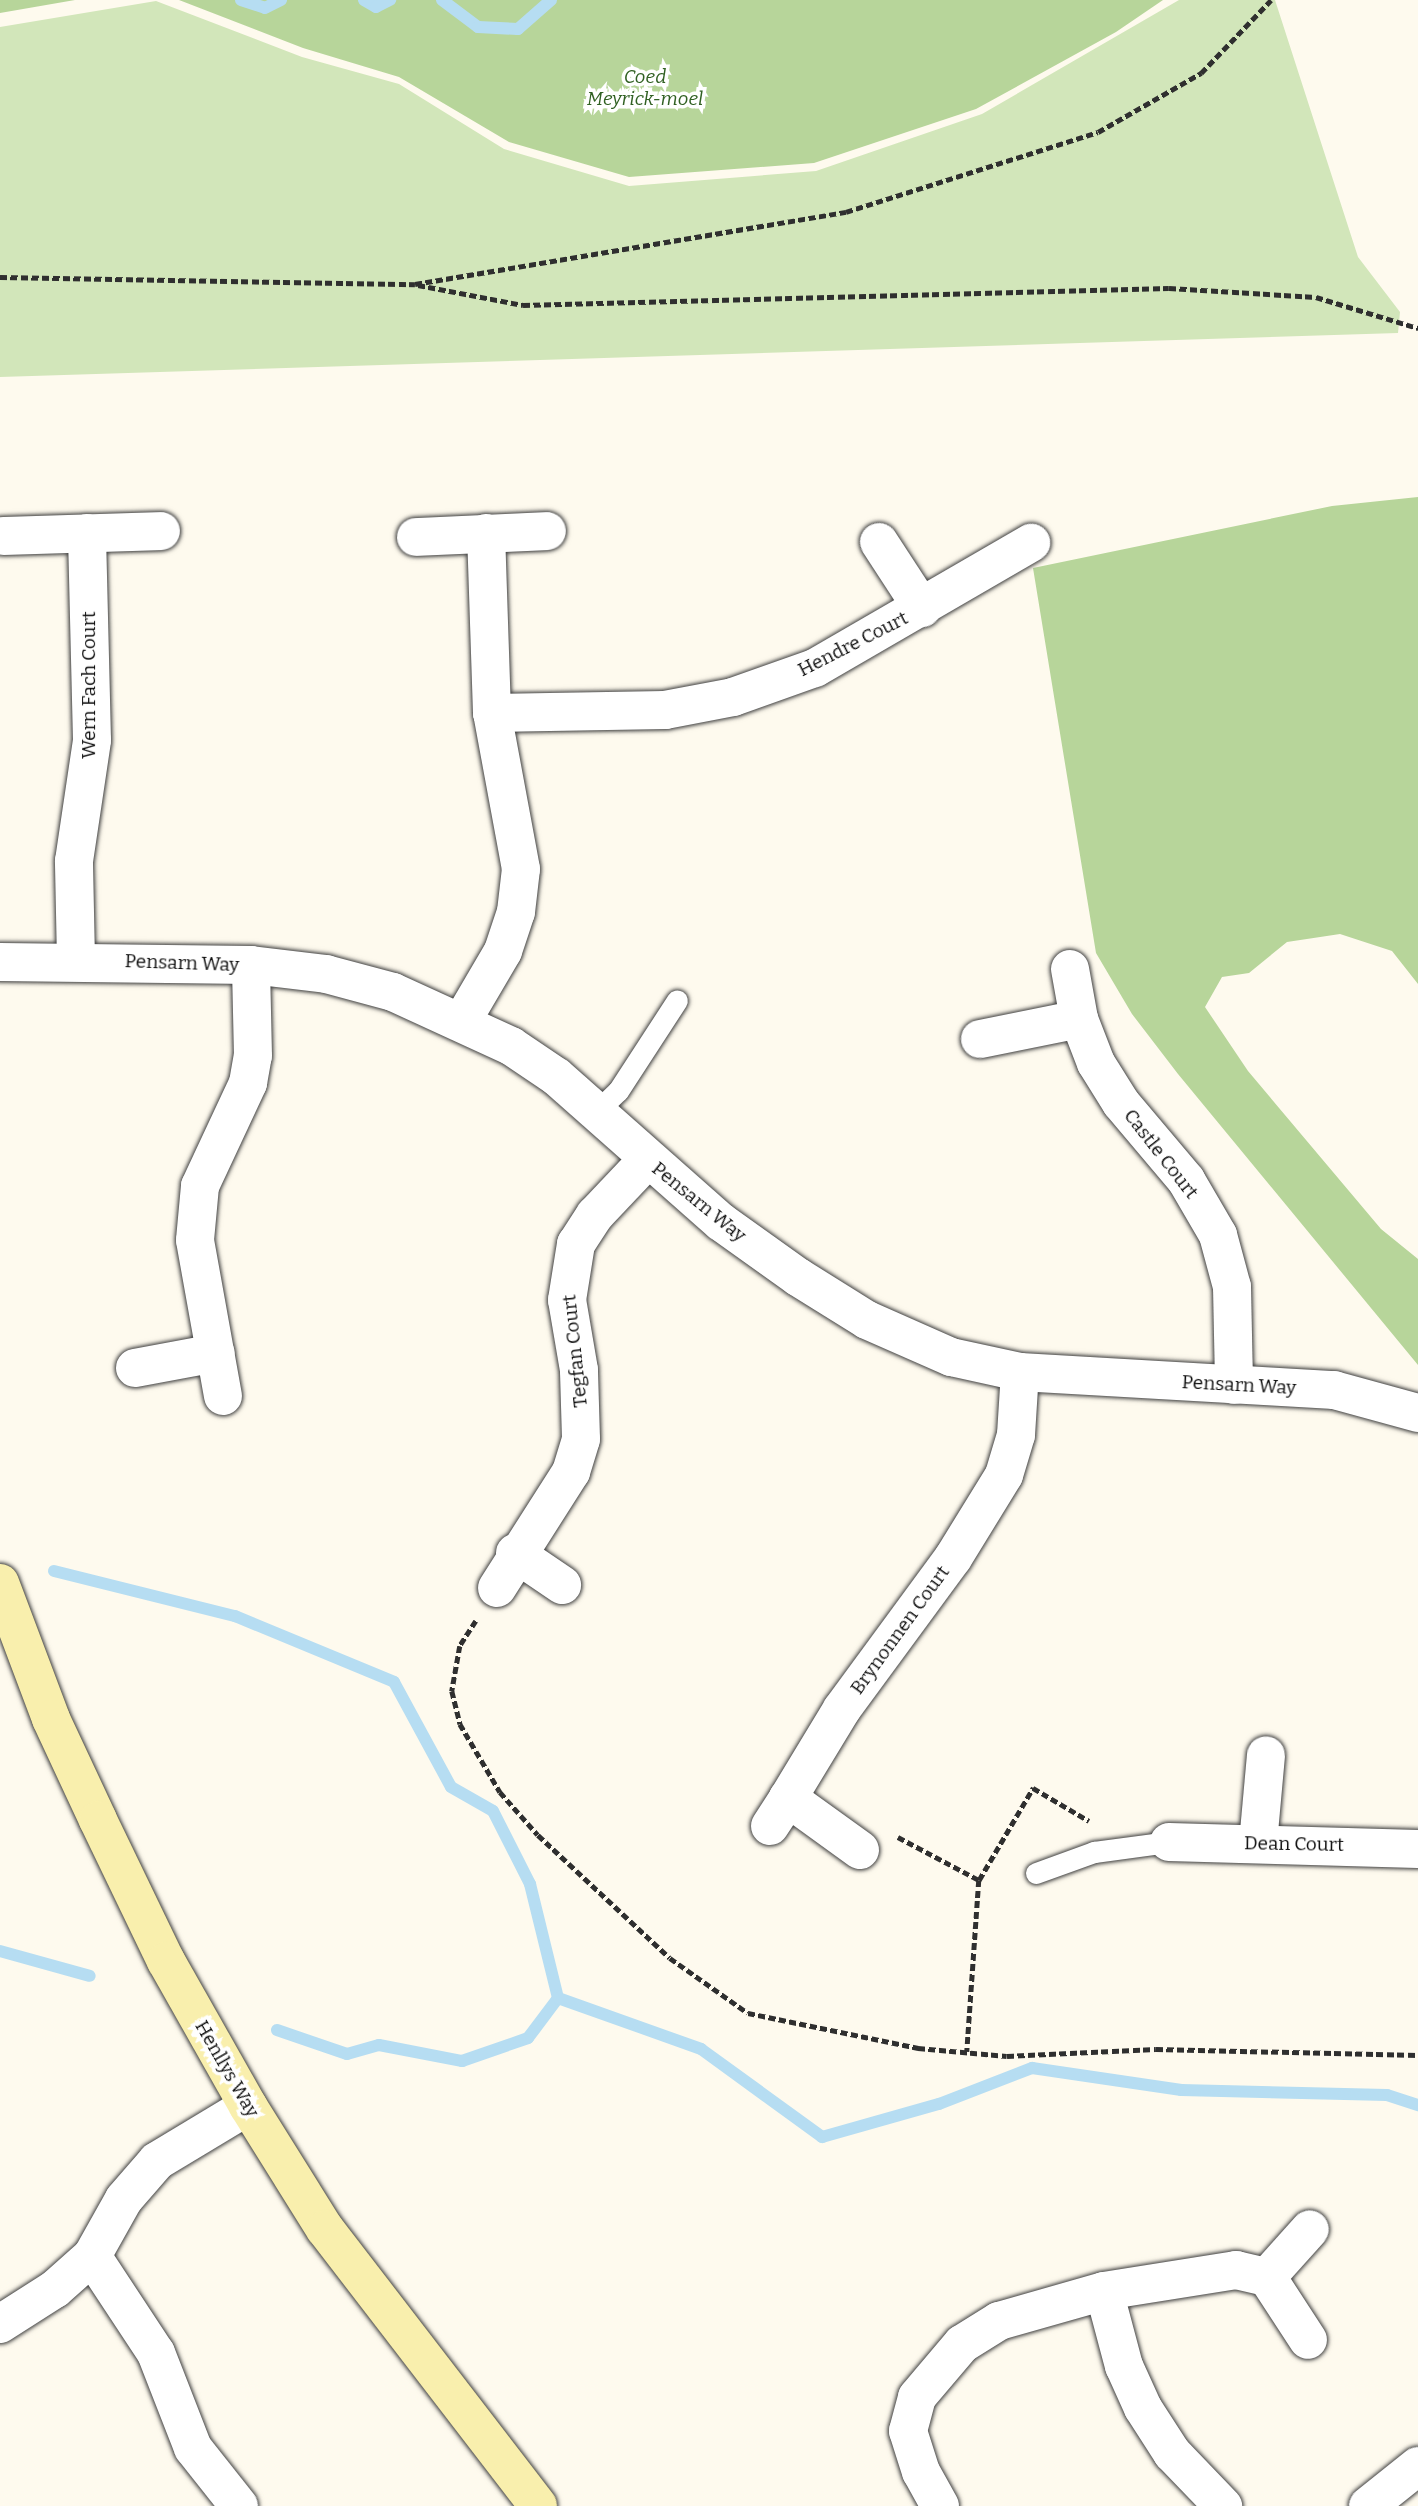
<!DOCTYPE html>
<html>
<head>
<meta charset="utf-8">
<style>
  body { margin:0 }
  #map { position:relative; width:1418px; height:2506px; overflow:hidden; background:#fefaee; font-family:Bitter,serif }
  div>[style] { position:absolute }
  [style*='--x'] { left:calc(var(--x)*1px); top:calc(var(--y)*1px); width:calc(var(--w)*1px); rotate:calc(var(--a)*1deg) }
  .green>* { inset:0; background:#d2e6ba }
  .forest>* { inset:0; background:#b7d59a }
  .stream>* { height:12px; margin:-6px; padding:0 6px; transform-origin:6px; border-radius:6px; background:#b6ddf2 }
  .path>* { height:4.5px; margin-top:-2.25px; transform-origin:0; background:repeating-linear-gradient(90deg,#2f2f2f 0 7px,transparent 0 10.5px) }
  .roads { filter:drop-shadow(0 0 2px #404040) drop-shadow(0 0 2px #404040) }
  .lane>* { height:21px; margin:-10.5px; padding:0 10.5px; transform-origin:10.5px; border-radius:10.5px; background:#fff }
  .street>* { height:38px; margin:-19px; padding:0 19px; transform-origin:19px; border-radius:19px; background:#fff }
  .secondary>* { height:38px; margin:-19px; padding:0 19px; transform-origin:19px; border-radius:19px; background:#f9efad }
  span { translate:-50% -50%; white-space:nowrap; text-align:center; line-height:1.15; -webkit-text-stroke:7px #fff; paint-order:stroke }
  .park-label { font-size:19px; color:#306022; font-style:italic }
  .street-label { font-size:19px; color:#0d0d0d }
</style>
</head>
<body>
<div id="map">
  <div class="green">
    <i style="clip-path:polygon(1179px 0,1275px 0,1358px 257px,1400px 312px,1398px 333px,0 377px,0 27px,156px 1px,302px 57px,399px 84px,504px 149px,629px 186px,816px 171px,982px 114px)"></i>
  </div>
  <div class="forest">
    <i style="clip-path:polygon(0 0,75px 0,0 13px)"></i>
    <i style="clip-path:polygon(179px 0,1163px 0,1116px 32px,976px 109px,814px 163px,629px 177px,509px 142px,399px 77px,303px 48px)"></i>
    <i style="clip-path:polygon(1418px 497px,1418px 984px,1392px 951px,1340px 934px,1287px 942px,1249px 973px,1222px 977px,1205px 1007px,1248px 1071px,1381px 1229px,1418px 1259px,1418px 1365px,1178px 1074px,1132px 1014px,1096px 953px,1033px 568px,1332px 506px)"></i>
  </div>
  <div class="stream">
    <i style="--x:241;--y:0;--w:25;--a:18"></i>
    <i style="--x:265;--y:8;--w:18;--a:-27"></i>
    <i style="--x:364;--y:0;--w:14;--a:30"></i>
    <i style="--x:376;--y:7;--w:16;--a:-27"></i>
    <i style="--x:442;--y:0;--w:45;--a:36.9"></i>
    <i style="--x:478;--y:27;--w:40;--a:2.9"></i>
    <i style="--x:518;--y:29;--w:44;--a:-41.3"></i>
    <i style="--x:54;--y:1571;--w:187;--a:14"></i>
    <i style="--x:235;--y:1616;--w:172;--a:22.5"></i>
    <i style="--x:394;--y:1682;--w:119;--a:61.5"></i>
    <i style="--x:451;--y:1787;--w:48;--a:29.7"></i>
    <i style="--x:493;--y:1811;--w:82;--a:63.1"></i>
    <i style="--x:530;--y:1884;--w:117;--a:76.2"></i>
    <i style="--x:0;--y:1951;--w:93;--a:15.5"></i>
    <i style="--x:277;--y:2030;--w:74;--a:18.9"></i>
    <i style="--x:347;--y:2054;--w:33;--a:-16"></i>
    <i style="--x:379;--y:2045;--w:85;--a:10.9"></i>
    <i style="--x:462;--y:2061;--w:70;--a:-19.2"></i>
    <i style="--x:528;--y:2038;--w:50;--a:-53.1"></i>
    <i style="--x:558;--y:1998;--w:152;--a:19.6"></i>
    <i style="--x:701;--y:2049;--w:150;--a:36"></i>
    <i style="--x:822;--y:2137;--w:122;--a:-15.8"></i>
    <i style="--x:939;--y:2104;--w:100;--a:-21.2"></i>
    <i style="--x:1032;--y:2068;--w:151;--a:8.4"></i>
    <i style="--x:1181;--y:2090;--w:206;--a:1.4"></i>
    <i style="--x:1387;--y:2095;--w:33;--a:18"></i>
  </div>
  <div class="path">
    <i style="--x:0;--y:277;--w:415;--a:1"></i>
    <i style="--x:415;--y:284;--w:437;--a:-9.5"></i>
    <i style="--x:846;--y:212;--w:264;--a:-17.6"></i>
    <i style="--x:1098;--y:132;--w:119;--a:-29.8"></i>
    <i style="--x:1201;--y:73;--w:101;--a:-46.2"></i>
    <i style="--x:418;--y:285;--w:107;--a:10.8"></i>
    <i style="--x:523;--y:305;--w:646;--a:-1.51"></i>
    <i style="--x:1169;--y:288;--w:147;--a:3.5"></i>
    <i style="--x:1316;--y:297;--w:107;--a:16.9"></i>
    <i style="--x:476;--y:1621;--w:30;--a:123"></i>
    <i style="--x:460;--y:1646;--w:46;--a:100.1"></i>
    <i style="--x:452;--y:1691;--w:34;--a:76"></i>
    <i style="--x:460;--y:1724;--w:79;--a:59.5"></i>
    <i style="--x:500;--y:1792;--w:57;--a:48.5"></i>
    <i style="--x:538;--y:1835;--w:180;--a:43"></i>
    <i style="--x:670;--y:1958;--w:95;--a:35.2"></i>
    <i style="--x:748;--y:2013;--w:174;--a:11.6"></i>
    <i style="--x:918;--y:2048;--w:89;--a:5.1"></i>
    <i style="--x:1007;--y:2056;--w:149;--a:-2.7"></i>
    <i style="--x:1156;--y:2049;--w:262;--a:1.3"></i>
    <i style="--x:898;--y:1837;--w:92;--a:28"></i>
    <i style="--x:979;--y:1880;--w:172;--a:94"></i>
    <i style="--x:979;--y:1880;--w:107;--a:-59.6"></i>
    <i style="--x:1033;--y:1788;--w:65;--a:30.5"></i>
  </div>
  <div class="roads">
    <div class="lane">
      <i style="--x:596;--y:1112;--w:30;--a:-44"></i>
      <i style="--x:618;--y:1091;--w:108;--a:-57"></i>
      <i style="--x:1036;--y:1873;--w:62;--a:-19.9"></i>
      <i style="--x:1094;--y:1852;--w:76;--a:-7.6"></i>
    </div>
    <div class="street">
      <i style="--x:3;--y:536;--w:158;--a:-1.8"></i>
      <i style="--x:416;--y:537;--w:131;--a:-2.6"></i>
      <i style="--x:879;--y:542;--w:79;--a:56.9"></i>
      <i style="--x:492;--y:713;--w:173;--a:-1"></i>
      <i style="--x:665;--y:710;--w:69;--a:-10.8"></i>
      <i style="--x:733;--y:697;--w:87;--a:-19.5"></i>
      <i style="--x:815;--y:668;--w:250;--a:-30.1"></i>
      <i style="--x:76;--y:960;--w:99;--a:-91.2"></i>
      <i style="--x:74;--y:861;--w:122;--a:-81.5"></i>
      <i style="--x:92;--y:740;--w:207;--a:-91.4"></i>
      <i style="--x:0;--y:962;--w:251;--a:0.7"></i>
      <i style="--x:251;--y:965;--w:76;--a:6.8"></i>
      <i style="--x:326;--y:974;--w:69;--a:15"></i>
      <i style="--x:393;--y:992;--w:130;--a:24.6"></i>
      <i style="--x:511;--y:1046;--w:55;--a:34"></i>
      <i style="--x:557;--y:1077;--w:219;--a:41.5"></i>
      <i style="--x:721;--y:1222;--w:95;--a:35.5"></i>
      <i style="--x:798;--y:1277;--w:81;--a:31.9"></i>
      <i style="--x:867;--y:1320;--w:92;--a:23.8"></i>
      <i style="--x:951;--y:1357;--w:71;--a:12.3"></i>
      <i style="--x:1020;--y:1372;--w:315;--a:3.3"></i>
      <i style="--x:1334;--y:1390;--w:87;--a:15.3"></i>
      <i style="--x:1070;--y:969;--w:51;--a:79.8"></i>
      <i style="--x:1079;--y:1019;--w:47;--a:68.9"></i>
      <i style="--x:1096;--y:1063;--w:47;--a:58"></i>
      <i style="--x:1121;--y:1103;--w:101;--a:49.8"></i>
      <i style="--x:1186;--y:1180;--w:64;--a:59.8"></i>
      <i style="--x:1218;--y:1235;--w:54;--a:74.9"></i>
      <i style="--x:1232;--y:1287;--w:98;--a:88.8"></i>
      <i style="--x:462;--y:1021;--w:81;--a:-59.6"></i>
      <i style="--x:503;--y:951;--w:41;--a:-71.6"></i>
      <i style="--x:516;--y:912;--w:43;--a:-83.4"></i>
      <i style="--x:521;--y:869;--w:159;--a:-100.5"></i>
      <i style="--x:492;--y:713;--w:180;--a:-91.9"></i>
      <i style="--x:980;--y:1039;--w:101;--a:-11.4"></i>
      <i style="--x:135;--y:1368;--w:82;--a:-10.5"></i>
      <i style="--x:223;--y:1396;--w:158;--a:-100.2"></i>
      <i style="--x:195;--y:1240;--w:54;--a:-84.7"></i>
      <i style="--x:200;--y:1186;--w:114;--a:-65"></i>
      <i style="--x:248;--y:1083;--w:27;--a:-80"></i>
      <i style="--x:253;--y:1056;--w:91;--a:-91.3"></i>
      <i style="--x:515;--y:1553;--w:57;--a:34.2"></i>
      <i style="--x:497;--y:1588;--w:138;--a:-57.5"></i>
      <i style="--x:571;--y:1472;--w:34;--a:-73"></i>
      <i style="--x:581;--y:1439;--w:69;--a:-91.7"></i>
      <i style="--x:579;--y:1370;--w:71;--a:-99.7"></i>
      <i style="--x:567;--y:1300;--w:57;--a:-80.9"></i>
      <i style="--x:576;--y:1244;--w:35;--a:-57"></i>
      <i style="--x:595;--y:1215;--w:76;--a:-46.6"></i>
      <i style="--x:770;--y:1826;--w:33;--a:-57"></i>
      <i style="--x:1169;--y:1842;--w:249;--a:1.6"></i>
      <i style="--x:1258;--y:1843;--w:88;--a:-84.8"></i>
      <i style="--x:860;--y:1850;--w:89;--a:-144.2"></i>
      <i style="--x:788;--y:1798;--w:104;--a:-58.8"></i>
      <i style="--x:842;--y:1709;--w:187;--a:-53.7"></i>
      <i style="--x:953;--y:1558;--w:97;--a:-58.4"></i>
      <i style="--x:1004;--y:1475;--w:42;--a:-73.3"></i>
      <i style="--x:1016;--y:1435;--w:63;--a:-86.4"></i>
      <i style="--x:92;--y:2256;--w:116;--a:56.6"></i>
      <i style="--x:156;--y:2353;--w:102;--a:68.7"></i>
      <i style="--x:193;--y:2448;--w:74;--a:51.6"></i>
      <i style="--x:1267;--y:2277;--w:64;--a:-48.1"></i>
      <i style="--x:1104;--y:2291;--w:78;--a:75.1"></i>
      <i style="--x:1124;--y:2366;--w:46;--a:65.7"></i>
      <i style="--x:1143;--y:2408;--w:54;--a:57.2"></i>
      <i style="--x:1172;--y:2453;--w:74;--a:46.1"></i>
      <i style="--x:0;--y:2324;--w:65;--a:-32.5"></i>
      <i style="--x:55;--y:2289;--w:50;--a:-41.7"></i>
      <i style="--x:92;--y:2256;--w:65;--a:-60.7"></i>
      <i style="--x:124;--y:2199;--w:50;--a:-49"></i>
      <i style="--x:157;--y:2161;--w:106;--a:-31.1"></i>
      <i style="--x:940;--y:2506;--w:39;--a:-119"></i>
      <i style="--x:921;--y:2472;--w:43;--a:-107.6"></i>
      <i style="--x:908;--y:2431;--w:35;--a:-75"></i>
      <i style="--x:917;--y:2397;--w:70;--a:-49.7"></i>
      <i style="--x:962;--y:2344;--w:44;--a:-31.9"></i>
      <i style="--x:999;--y:2321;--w:109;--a:-15.9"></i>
      <i style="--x:1104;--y:2291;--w:134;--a:-9"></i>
      <i style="--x:1236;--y:2270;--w:32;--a:13"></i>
      <i style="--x:1267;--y:2277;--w:75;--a:56.9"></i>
      <i style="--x:1368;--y:2506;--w:64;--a:-38.7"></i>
    </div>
    <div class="secondary">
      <i style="--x:0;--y:1583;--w:145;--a:69.4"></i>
      <i style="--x:51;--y:1719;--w:111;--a:65"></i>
      <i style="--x:98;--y:1820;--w:157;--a:64.3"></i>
      <i style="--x:166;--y:1961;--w:167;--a:60.5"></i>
      <i style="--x:248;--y:2106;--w:145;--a:58"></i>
      <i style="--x:325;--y:2229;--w:349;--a:52.4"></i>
    </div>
  </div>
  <div class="park-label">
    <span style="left:645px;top:88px">Coed<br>Meyrick-moel</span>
  </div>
  <div class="street-label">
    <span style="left:853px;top:644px;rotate:-27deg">Hendre Court</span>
    <span style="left:89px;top:685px;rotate:-90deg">Wern Fach Court</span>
    <span style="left:182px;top:963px;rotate:2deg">Pensarn Way</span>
    <span style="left:1161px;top:1154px;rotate:52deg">Castle Court</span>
    <span style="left:699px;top:1202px;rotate:39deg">Pensarn Way</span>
    <span style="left:575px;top:1351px;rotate:-96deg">Tegfan Court</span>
    <span style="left:1239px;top:1385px;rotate:3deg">Pensarn Way</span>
    <span style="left:900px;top:1630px;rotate:-54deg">Brynonnen Court</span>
    <span style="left:1294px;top:1844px;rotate:1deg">Dean Court</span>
    <span style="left:227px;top:2069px;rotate:60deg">Henllys Way</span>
  </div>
</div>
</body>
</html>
